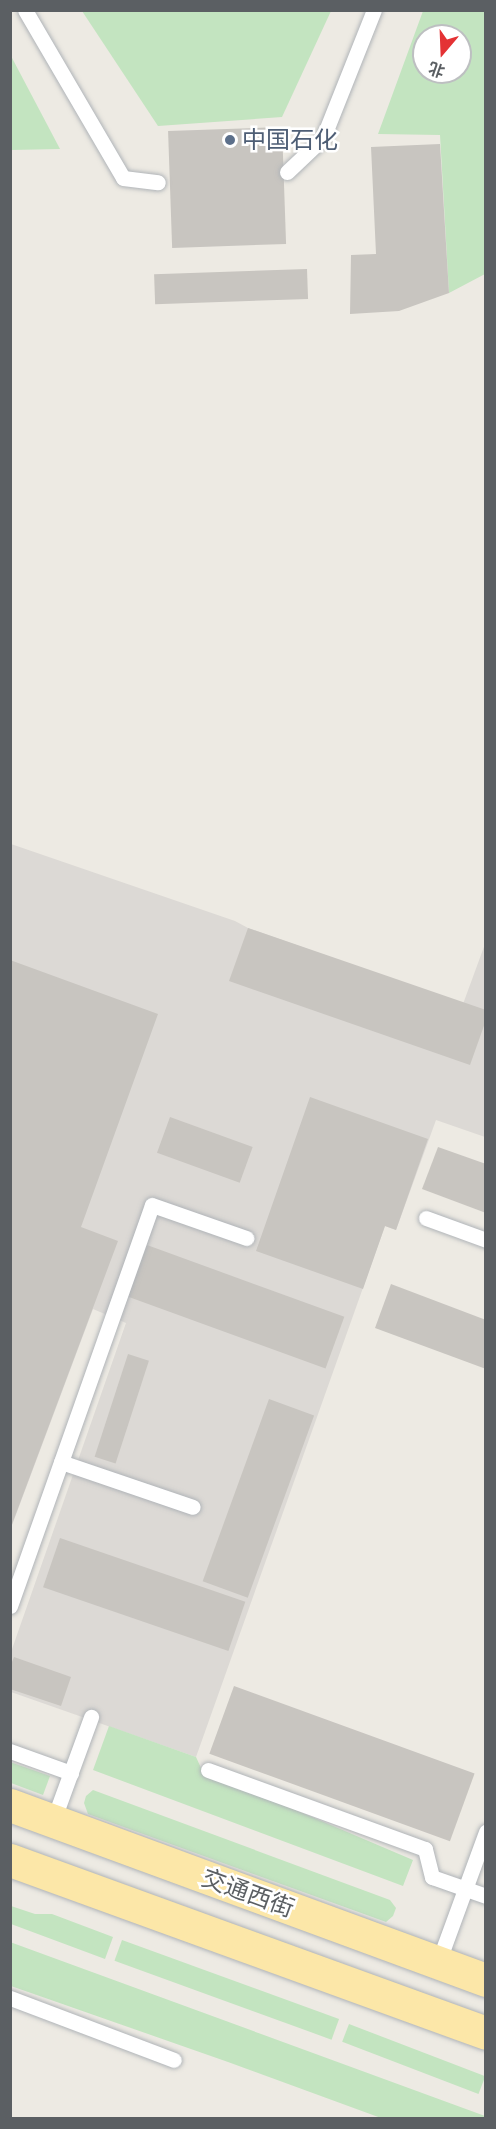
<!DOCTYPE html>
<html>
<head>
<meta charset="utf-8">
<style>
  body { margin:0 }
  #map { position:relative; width:496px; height:2129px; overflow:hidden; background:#edeae3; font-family:Jost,"Noto Sans SC",sans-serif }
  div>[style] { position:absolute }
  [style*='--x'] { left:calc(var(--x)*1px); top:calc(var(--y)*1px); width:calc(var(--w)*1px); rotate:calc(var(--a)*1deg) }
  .industrial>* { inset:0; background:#dcd9d5 }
  .green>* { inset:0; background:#c3e4c0; transform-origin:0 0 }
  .building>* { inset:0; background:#c8c5c0; transform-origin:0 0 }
  .roads { filter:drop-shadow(0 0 2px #b0b4b8) drop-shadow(0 0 2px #b0b4b8) }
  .service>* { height:15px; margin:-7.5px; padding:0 7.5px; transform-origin:7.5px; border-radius:7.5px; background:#fff }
  .primary>* { height:33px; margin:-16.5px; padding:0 16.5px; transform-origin:16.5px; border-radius:16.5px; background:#fce7a8 }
  .dots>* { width:16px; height:16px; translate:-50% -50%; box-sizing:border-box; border:3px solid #fff; border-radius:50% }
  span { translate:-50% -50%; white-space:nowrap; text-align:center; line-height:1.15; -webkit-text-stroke:5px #fff; paint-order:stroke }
  .service-label { font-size:24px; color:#4e5e75 }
  .left { translate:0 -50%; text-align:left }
  .street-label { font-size:24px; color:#5b5f63 }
  .frame { position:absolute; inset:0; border:12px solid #5b5f63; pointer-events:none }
  .north { position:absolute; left:412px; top:24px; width:60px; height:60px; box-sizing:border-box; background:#fff; border:2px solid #bdbfc1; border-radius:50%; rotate:199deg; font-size:16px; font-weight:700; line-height:24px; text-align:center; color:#5b5f63 }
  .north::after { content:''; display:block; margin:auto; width:21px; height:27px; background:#e43234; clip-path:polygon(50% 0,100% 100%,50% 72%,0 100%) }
</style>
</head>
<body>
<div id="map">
  <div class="industrial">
    <i style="clip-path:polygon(11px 844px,235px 921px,248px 928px,463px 1004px,485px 944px,485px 1137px,436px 1120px,396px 1230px,385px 1226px,196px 1757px,11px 1692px,11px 1652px,126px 1323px,93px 1309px,11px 1528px)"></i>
  </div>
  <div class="green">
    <i style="clip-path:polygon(82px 11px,331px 11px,282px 117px,158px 126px)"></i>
    <i style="clip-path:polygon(evenodd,423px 11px,485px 11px,485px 274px,449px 293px,440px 135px,378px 134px,423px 11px,424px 36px,460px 36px,460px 72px,424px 72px,424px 36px)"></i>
    <i style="clip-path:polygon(11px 56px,60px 149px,11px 150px)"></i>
    <i style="clip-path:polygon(109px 1726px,196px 1757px,202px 1770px,413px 1860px,403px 1886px,93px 1770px)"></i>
    <i style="clip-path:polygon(10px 1762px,50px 1776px,43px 1795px,11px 1783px)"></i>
    <i style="clip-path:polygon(93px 1790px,390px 1900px,396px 1908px,393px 1916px,386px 1922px,88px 1814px,84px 1803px,86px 1796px)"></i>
    <i style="clip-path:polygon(11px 1906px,35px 1914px,52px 1914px,113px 1937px,105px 1959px,11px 1924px)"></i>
    <i style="left:122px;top:1940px;width:231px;height:22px;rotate:20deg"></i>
    <i style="clip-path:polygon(10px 1942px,485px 2116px,485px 2118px,381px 2118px,228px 2062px,11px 1986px)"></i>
    <i style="left:349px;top:2024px;width:146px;height:19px;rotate:21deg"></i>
  </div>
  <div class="building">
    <i style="left:282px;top:127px;width:117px;height:114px;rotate:88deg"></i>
    <i style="clip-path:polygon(440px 144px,449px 293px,399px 311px,350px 314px,351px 255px,376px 254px,371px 147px)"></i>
    <i style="left:307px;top:269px;width:30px;height:153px;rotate:88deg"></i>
    <i style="clip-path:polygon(248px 928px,486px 1010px,486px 1020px,470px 1065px,229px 981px)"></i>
    <i style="clip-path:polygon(10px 960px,158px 1014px,81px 1227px,118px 1241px,11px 1527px)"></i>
    <i style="clip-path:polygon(310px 1097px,428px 1139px,396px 1230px,385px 1226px,363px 1289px,256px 1251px)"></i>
    <i style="left:170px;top:1117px;width:88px;height:38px;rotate:20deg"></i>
    <i style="clip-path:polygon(438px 1147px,486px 1164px,486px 1213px,422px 1189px)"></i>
    <i style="left:147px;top:1245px;width:210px;height:55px;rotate:20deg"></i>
    <i style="clip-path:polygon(391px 1284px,486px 1320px,486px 1369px,375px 1328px)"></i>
    <i style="left:128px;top:1354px;width:22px;height:108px;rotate:18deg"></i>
    <i style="left:269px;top:1399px;width:48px;height:194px;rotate:20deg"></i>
    <i style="left:60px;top:1538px;width:196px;height:52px;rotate:19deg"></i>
    <i style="clip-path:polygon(14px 1657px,71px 1677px,61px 1706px,10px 1689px,10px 1667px)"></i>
    <i style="left:234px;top:1686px;width:256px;height:72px;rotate:20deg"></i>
  </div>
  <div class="roads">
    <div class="service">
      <i style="--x:25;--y:10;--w:194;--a:59.7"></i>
      <i style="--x:123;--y:178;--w:35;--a:7"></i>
      <i style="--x:287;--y:172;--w:50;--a:-43.4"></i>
      <i style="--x:323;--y:138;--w:138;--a:-68.3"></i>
      <i style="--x:426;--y:1218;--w:64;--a:20.1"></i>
      <i style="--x:61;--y:1462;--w:139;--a:18.8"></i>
      <i style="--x:10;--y:1606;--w:425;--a:-70.5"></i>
      <i style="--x:152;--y:1205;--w:100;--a:19.3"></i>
      <i style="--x:10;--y:1751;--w:65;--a:19.8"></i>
      <i style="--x:208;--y:1770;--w:231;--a:20"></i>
      <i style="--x:425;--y:1849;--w:29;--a:76"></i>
      <i style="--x:432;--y:1877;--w:57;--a:19.4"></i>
      <i style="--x:53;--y:1821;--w:111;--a:-69.9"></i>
      <i style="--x:438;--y:1963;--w:140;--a:-69.9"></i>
      <i style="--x:10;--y:1998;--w:175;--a:20.7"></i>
    </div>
    <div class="primary">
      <i style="--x:10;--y:1805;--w:507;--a:20.19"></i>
      <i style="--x:10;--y:1860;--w:506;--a:19.97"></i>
    </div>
  </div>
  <div class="dots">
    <i style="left:230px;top:140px;background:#5c6f8a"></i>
  </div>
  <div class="service-label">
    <span class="left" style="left:242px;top:140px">中国石化</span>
  </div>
  <div class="street-label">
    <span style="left:248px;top:1893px;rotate:20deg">交通西街</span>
  </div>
  <div class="frame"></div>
  <div class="north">北</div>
</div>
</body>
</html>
